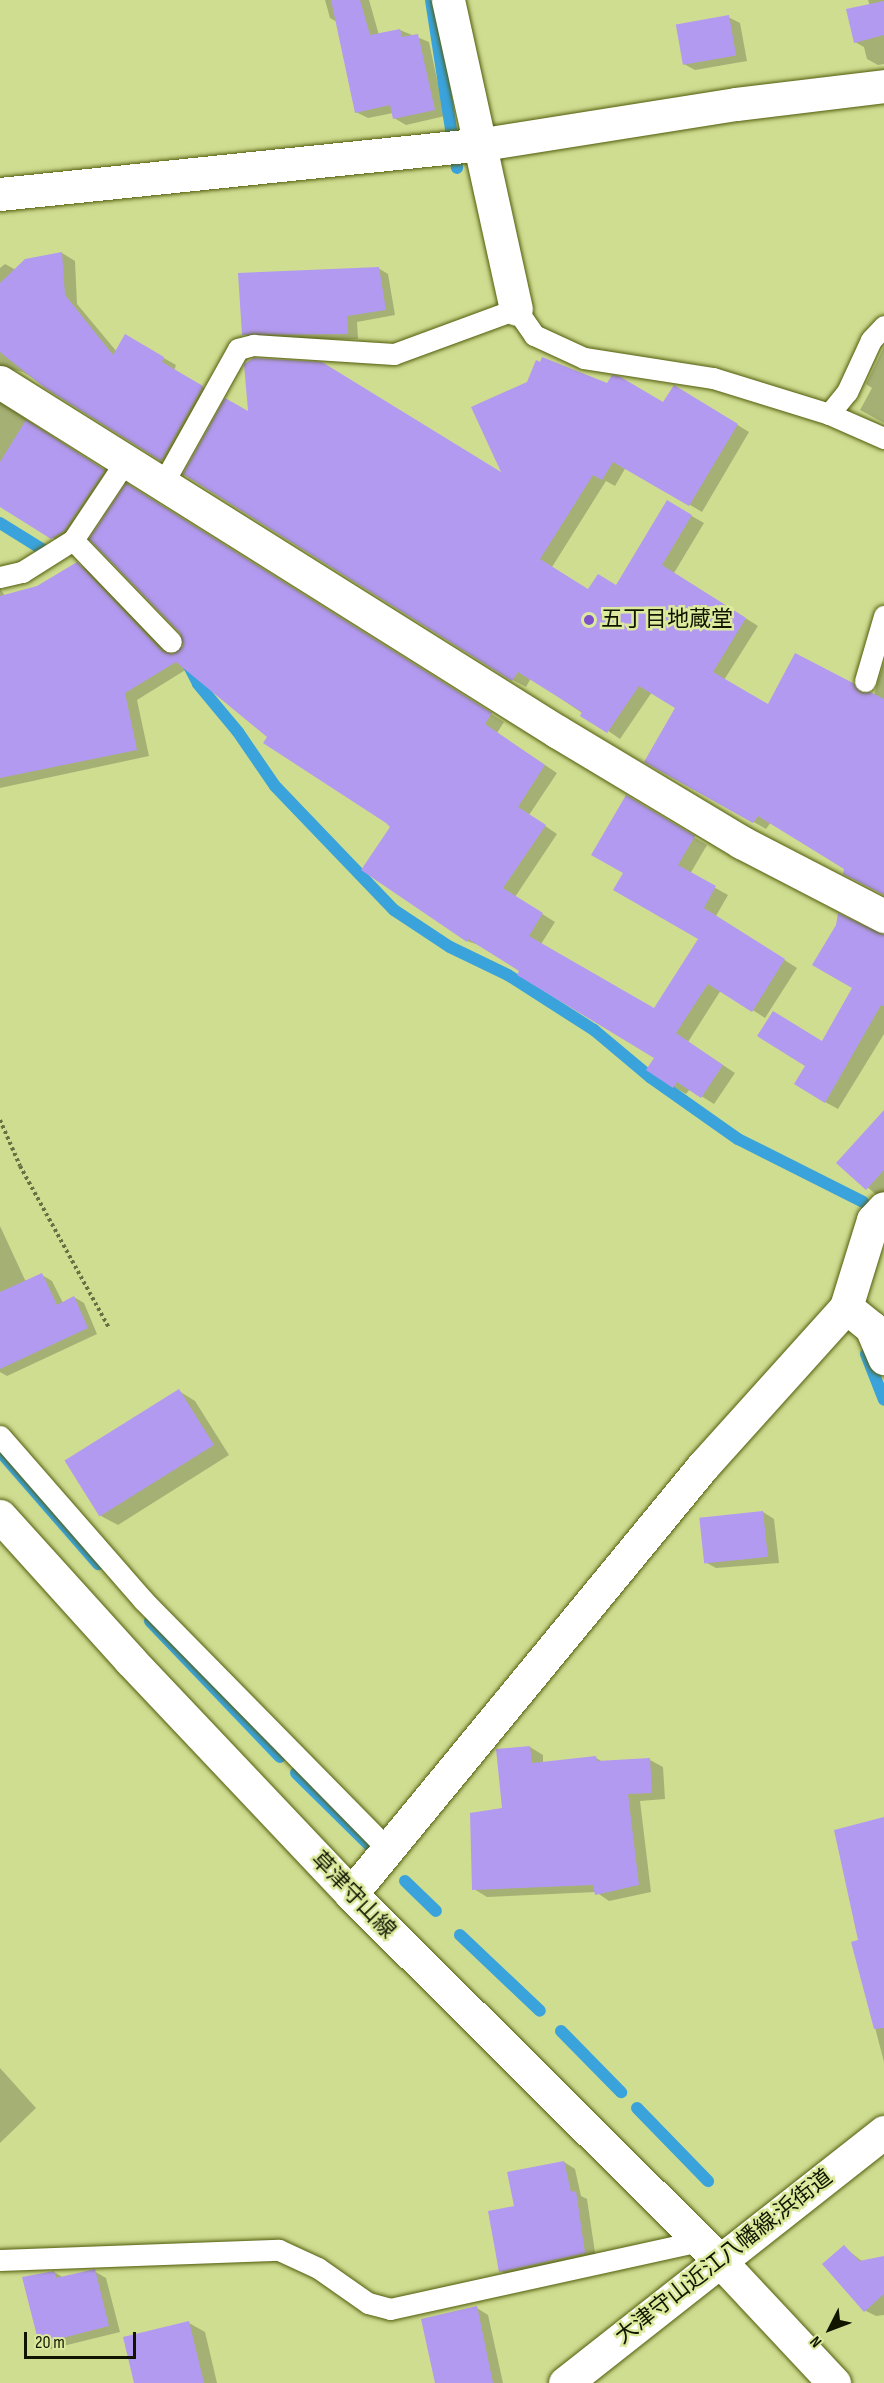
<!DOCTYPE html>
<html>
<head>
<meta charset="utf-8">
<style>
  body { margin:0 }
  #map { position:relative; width:884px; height:2383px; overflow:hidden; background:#cfdd91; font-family:"Sofia Sans Condensed","Noto Sans JP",sans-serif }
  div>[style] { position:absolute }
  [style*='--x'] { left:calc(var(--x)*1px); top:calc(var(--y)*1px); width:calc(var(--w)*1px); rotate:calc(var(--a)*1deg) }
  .shadow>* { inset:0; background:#0003 }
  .stream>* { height:12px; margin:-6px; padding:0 6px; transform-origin:6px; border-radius:6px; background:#3aa3db }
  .building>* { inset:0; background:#b39af1; transform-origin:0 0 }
  .path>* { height:4px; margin-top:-2px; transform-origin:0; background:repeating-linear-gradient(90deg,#687143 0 3px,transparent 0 6px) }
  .roads { filter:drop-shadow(0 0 2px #535c0b) drop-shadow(0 0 2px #535c0b) }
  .service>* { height:21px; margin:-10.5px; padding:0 10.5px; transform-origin:10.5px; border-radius:10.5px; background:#fff }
  .minor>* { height:33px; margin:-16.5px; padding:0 16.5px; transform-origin:16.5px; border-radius:16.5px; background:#fff }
  .tertiary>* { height:33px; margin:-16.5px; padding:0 16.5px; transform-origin:16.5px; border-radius:16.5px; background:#fff }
  .primary>* { height:33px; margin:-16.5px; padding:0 16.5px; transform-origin:16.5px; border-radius:16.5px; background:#fff }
  .dots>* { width:16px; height:16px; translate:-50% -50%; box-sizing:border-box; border:3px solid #dcea9e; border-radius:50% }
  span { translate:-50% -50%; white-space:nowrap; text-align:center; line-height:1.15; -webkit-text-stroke:5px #dcea9e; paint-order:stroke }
  .poi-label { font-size:22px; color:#111500 }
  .left { translate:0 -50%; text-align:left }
  .street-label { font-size:22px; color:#111500 }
  .north { position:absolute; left:800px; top:2299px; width:60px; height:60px; -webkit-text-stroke:4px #dcea9e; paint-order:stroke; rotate:228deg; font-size:16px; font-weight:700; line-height:24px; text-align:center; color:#111500 }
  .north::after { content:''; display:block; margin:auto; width:21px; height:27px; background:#111500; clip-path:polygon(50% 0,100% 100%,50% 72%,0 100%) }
  .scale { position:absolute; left:24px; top:2332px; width:112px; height:27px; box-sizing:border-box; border:3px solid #111500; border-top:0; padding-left:8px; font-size:18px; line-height:21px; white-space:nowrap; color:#111500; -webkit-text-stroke:4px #dcea9e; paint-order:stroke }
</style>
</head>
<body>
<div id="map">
  <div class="shadow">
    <i style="clip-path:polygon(325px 0,369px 0,379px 35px,400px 30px,429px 42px,445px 116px,406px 125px,394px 118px,393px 113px,368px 118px,356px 112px,337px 22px,330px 18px)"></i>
    <i style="clip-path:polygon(868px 0,884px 0,884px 64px,878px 65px,867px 59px,864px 47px,855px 42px,870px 6px)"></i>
    <i style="clip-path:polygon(728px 17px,740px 23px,747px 61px,695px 70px,684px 64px)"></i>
    <i style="clip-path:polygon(62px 253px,75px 261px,77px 304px,117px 352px,125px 336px,176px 365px,174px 371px,215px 394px,174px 467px,23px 372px,14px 370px,0 377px,0 268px,5px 264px,16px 270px)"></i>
    <i style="clip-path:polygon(378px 268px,388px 274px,395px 315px,357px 322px,358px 339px,254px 340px,244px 334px)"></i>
    <i style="clip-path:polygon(884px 347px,884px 423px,860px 410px,872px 388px,866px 384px)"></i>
    <i style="clip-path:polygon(248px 361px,321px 364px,504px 475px,608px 385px,663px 404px,687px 394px,749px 432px,702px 512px,626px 467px,615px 486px,606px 481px,552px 567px,589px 591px,617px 587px,667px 502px,704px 523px,674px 573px,758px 626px,724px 680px,769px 706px,852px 684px,874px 695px,884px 663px,884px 894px,771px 822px,766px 829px,646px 761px,677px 707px,652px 692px,620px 739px,531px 678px,526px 687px,513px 680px,185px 474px,249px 414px)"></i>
    <i style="clip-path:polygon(0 402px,116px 478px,65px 545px,0 506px)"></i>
    <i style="clip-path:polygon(139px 493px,504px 722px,497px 733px,557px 773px,529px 815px,557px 834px,515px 897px,555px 922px,541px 944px,655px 1010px,700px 939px,625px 873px,626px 797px,707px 845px,690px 874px,728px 895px,716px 916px,797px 968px,765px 1018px,721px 990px,688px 1042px,735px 1073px,714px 1104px,690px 1089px,686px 1094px,674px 1087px,648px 1069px,656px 1057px,482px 946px,467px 941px,387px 822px,269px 737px,187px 669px,137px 700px,149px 756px,0 788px,0 588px,5px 596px,38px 588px,77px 564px,90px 571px,170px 655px,180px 653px,185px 645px)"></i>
    <i style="clip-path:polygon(884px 936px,884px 1034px,838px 1109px,825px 1102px,822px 1043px)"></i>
    <i style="clip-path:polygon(884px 1112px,884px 1201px,838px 1163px)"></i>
    <i style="clip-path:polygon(0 1226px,26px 1282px,42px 1275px,52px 1281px,63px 1303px,74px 1297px,84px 1303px,97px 1334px,7px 1376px,0 1372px)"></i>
    <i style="clip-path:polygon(179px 1391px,195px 1401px,229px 1455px,118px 1525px,101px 1516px)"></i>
    <i style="clip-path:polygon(763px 1512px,774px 1519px,779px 1563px,716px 1568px,705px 1562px)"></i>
    <i style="clip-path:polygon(530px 1747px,543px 1755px,543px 1763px,596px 1758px,603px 1762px,650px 1760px,663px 1767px,665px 1799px,640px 1801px,651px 1892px,609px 1901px,596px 1892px,487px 1897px,474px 1889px)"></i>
    <i style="clip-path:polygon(884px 1818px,884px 2062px,853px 1943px,859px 1942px)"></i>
    <i style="clip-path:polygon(0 2068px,36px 2108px,0 2143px)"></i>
    <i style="clip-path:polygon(564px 2162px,575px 2169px,581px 2196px,587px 2199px,596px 2259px,512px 2278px,501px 2271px,515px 2207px)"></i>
    <i style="clip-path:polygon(844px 2247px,863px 2262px,884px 2258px,884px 2315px,876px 2316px,864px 2310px)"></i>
    <i style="clip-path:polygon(94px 2271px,106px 2278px,120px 2332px,51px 2349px,40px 2343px,54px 2272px,64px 2278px)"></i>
    <i style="clip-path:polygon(477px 2308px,488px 2315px,503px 2383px,437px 2383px)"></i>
    <i style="clip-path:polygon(189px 2323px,205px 2332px,217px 2383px,135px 2383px)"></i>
  </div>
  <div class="stream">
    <i style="--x:431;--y:0;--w:170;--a:81.2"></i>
    <i style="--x:0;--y:523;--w:59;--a:31.8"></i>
    <i style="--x:188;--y:664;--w:22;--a:63"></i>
    <i style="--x:198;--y:684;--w:62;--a:50.2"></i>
    <i style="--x:238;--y:732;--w:65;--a:55.6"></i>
    <i style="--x:275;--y:786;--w:172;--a:46.2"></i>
    <i style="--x:394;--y:910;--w:67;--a:33.5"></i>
    <i style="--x:450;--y:947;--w:64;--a:25.8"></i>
    <i style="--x:508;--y:975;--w:102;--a:32.6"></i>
    <i style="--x:594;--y:1030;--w:73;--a:40"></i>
    <i style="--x:650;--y:1077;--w:108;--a:35.2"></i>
    <i style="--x:738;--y:1139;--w:140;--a:26.7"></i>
    <i style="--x:866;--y:1354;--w:49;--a:68.6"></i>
    <i style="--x:5;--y:1457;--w:142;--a:49"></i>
    <i style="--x:150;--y:1621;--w:188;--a:46.3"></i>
    <i style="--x:296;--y:1773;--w:104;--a:44.6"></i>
    <i style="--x:405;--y:1881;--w:43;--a:44.1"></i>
    <i style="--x:460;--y:1935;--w:110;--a:43.5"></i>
    <i style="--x:561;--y:2031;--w:86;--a:45.5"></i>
    <i style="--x:637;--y:2108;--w:102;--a:45.8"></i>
  </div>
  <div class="building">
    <i style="clip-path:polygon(331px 0,360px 0,370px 35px,400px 29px,402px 37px,418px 34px,435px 110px,393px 119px,390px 105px,355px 113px)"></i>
    <i style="clip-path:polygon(884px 1px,884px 35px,854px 43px,846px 9px)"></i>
    <i style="left:729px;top:15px;width:41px;height:54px;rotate:80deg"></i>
    <i style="clip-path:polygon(62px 252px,65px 295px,113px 355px,125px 334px,164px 357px,162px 362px,203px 386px,161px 461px,45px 388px,0 352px,0 283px,25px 259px)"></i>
    <i style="clip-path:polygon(379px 267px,386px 310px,347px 316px,348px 334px,242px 335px,238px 273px)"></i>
    <i style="clip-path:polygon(542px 357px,607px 383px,612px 375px,619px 376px,663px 402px,674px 385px,738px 424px,689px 506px,613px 462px,602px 480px,593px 475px,540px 559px,588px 589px,598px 574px,616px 585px,667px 500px,692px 515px,662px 565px,746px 618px,713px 672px,768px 704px,795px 653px,853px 683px,861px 693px,870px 692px,884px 699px,884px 895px,843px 874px,844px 869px,758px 816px,753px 823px,644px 762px,675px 708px,639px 686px,607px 733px,580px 716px,582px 712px,518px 672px,512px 681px,183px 474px,225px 398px,248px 411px,244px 364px,254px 358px,322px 362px,501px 472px,471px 407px,527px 382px,536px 360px,540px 362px)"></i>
    <i style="clip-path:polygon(26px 420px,105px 470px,64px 531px,51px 539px,0 507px,0 462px)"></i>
    <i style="clip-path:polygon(126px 483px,492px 713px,485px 724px,545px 765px,518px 807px,546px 825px,503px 888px,543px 913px,529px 936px,654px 1008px,698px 939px,613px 890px,623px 873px,591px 855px,626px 795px,695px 836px,678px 865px,716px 886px,704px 908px,785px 959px,752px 1012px,708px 984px,676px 1033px,723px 1065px,701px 1098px,677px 1082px,673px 1088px,646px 1070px,654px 1058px,517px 975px,519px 971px,468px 939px,467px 942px,361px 870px,390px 827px,386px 823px,263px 743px,267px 737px,176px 662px,125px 693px,137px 750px,0 778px,0 596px,37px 586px,77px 562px,162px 651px,173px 654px,183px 646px,180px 633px,89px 539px)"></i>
    <i style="clip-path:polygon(838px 913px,884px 935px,884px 1006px,881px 1005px,825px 1103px,794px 1084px,805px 1066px,757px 1036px,773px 1011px,822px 1041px,852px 988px,812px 965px,836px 925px)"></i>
    <i style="clip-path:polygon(884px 1110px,884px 1170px,866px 1190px,836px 1163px)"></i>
    <i style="clip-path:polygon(42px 1273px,57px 1305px,74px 1296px,88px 1328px,0 1369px,0 1292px)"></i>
    <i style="left:179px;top:1389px;width:66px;height:135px;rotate:58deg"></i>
    <i style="left:763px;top:1511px;width:46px;height:64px;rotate:84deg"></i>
    <i style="clip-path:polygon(530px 1746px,532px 1763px,596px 1756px,597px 1761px,650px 1758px,652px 1793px,628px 1794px,639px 1885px,595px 1895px,593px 1885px,472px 1890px,470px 1813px,502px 1808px,496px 1749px)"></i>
    <i style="clip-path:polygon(884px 1817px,884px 2028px,874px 2029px,851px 1942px,858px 1940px,834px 1830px)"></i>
    <i style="clip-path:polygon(564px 2161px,571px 2192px,576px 2191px,585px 2253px,499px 2272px,488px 2211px,514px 2206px,507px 2172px)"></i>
    <i style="clip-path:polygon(844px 2245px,859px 2261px,884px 2256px,884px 2294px,864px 2312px,822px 2264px)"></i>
    <i style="clip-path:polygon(95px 2269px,109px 2326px,39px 2344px,22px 2277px,54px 2271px,56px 2278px)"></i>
    <i style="clip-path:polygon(477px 2306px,493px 2383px,435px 2383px,421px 2319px)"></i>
    <i style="clip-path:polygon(189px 2321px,204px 2383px,134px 2383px,123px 2337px)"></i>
  </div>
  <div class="path">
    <i style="--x:0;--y:1120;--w:50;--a:66.5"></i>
    <i style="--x:20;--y:1166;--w:185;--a:61.2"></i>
  </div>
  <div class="roads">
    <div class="service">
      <i style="--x:829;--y:414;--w:28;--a:-51"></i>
      <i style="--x:847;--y:392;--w:57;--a:-65.2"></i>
      <i style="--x:871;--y:340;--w:19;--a:-47"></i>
      <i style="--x:162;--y:485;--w:156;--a:-60.8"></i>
      <i style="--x:238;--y:349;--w:16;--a:-15"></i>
      <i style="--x:253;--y:345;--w:141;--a:3.7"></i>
      <i style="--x:394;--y:354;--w:130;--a:-20.2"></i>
      <i style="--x:516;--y:309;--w:32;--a:55"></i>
      <i style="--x:534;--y:335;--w:55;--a:24.7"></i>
      <i style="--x:584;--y:358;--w:131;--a:8.8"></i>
      <i style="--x:713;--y:378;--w:121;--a:17.2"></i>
      <i style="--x:829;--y:414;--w:60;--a:23.6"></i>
      <i style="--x:73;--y:540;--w:141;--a:46.1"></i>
      <i style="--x:0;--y:577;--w:23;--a:-13"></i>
      <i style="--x:22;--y:572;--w:60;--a:-32.1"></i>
      <i style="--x:73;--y:540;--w:94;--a:-56.3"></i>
      <i style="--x:865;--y:681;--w:68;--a:-73.7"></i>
      <i style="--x:0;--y:1436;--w:218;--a:48.9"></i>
      <i style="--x:143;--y:1600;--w:349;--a:45.5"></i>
      <i style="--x:0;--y:2260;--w:279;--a:-2.1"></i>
      <i style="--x:279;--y:2250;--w:43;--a:24.8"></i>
      <i style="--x:318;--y:2268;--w:61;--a:35"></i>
      <i style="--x:368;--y:2303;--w:23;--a:15"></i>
      <i style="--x:390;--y:2309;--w:317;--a:-12.4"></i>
    </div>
    <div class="minor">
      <i style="--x:448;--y:0;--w:316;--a:77.6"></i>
      <i style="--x:0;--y:194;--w:480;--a:-5.9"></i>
      <i style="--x:477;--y:145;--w:262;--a:-9"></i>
      <i style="--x:736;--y:104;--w:149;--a:-6.9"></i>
      <i style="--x:0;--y:382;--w:659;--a:32.1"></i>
      <i style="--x:558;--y:732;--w:214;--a:31"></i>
      <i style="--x:741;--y:842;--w:161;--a:27.4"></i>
      <i style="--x:846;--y:1307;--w:32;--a:39"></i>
      <i style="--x:871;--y:1327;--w:34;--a:67"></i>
      <i style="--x:351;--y:1894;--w:554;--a:-50.57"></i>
      <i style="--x:703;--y:1466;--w:214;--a:-48"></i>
      <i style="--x:846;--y:1307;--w:91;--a:-72.8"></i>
      <i style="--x:873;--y:1220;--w:16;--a:-47"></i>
    </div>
    <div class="tertiary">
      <i style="--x:720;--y:2261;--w:167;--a:46.9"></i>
    </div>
    <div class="primary">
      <i style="--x:0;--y:1516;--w:194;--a:47.9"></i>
      <i style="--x:130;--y:1660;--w:322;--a:46.6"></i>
      <i style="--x:351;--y:1894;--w:520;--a:44.84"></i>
      <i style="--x:565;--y:2383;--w:406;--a:-38.2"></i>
    </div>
  </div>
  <div class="dots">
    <i style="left:589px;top:620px;background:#7e52cb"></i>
  </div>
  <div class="poi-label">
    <span class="left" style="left:601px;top:620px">五丁目地蔵堂</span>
  </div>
  <div class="street-label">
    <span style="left:353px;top:1895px;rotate:46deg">草津守山線</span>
    <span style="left:724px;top:2257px;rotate:-38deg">大津守山近江八幡線;浜街道</span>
  </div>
  <div class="north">N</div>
  <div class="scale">20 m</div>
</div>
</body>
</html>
